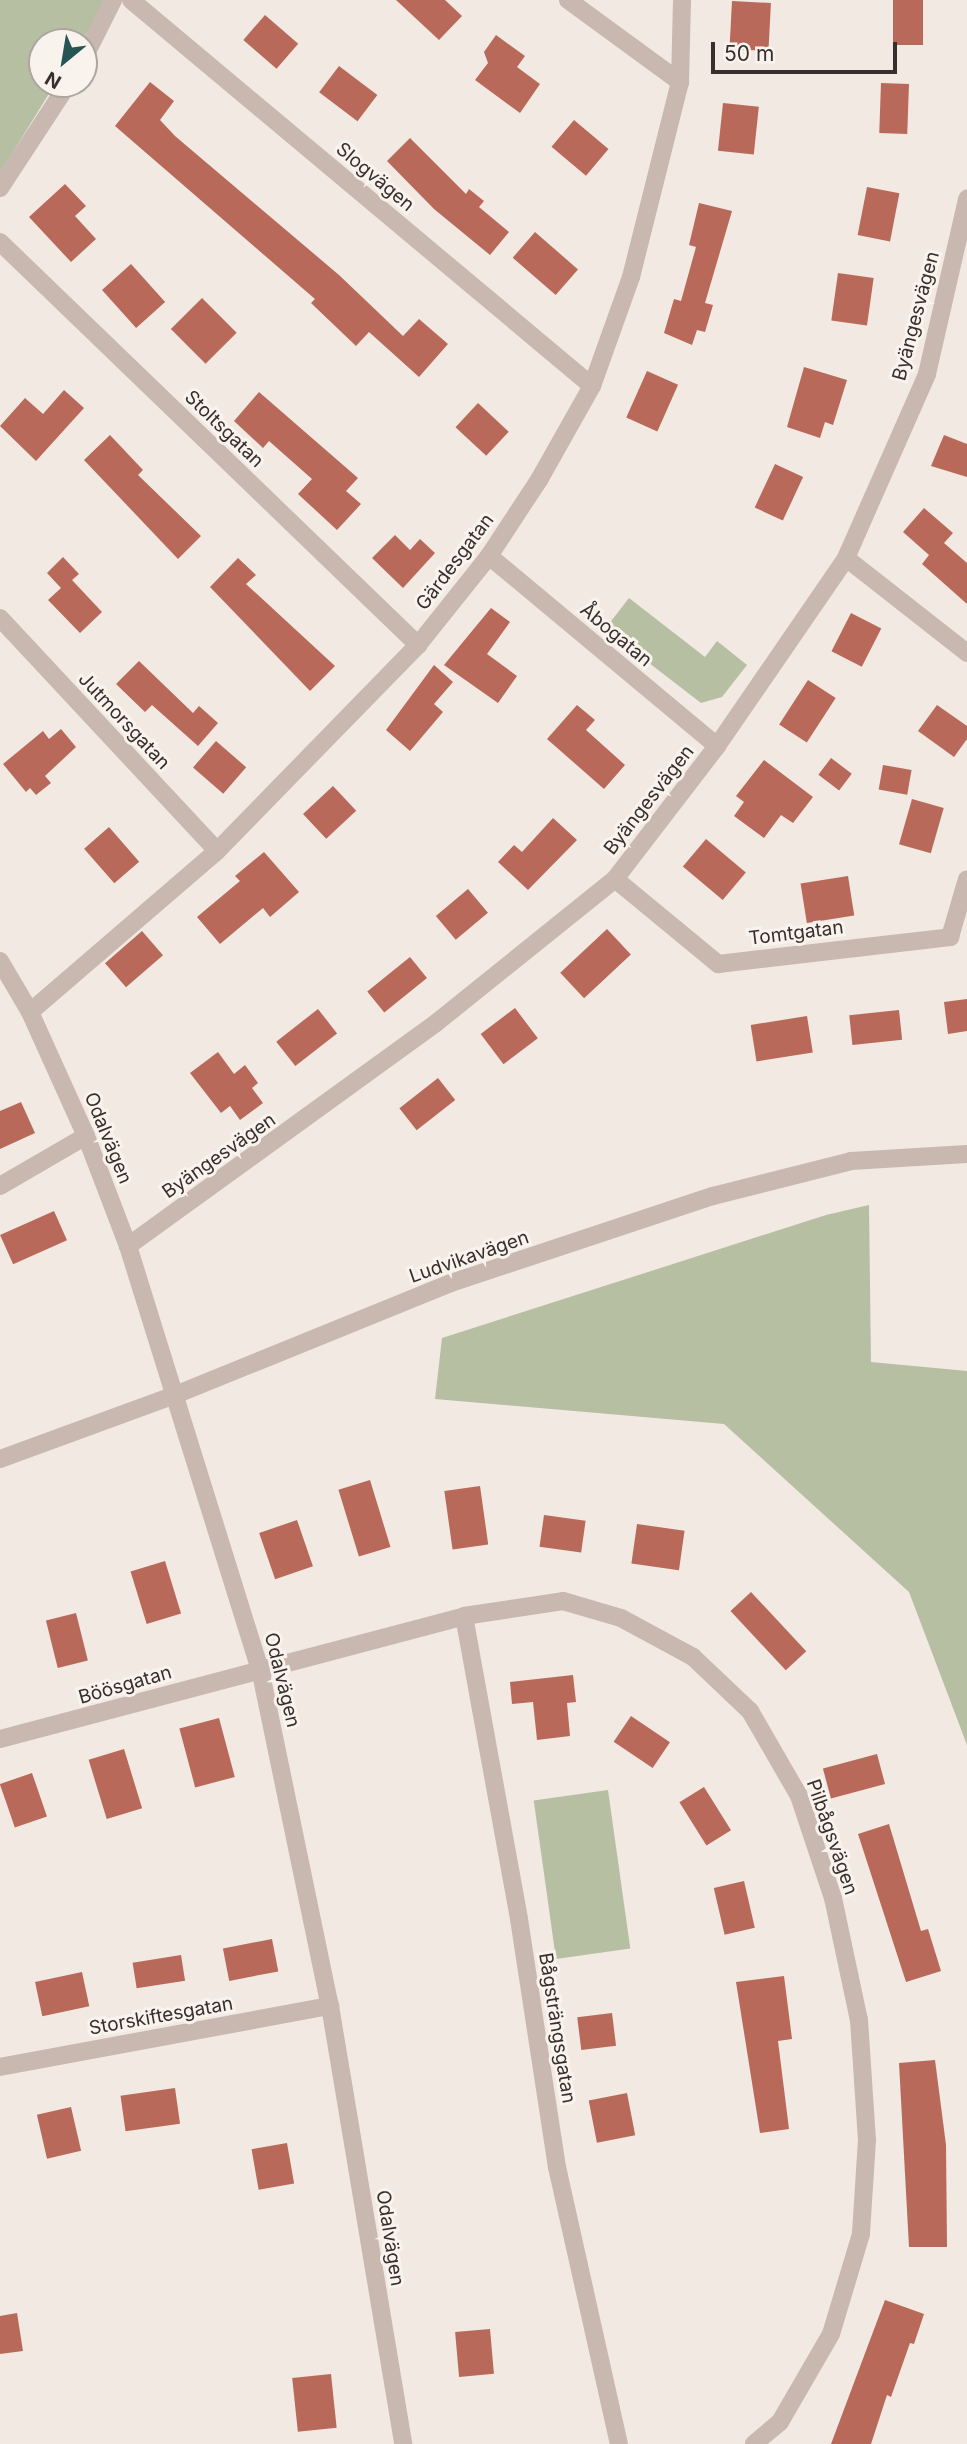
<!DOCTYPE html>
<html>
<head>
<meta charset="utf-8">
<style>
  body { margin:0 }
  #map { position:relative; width:967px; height:2444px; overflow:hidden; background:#f1e9e2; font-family:Inter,sans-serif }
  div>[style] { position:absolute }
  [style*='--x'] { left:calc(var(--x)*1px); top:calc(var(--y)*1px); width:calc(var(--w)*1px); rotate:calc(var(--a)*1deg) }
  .green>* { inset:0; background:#b7bfa3; transform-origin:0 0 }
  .building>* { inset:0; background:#b86959; transform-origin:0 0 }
  .minor>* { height:18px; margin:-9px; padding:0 9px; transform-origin:9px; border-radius:9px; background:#c8b8af }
  .tertiary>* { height:18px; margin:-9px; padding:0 9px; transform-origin:9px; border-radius:9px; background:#c8b8af }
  span { translate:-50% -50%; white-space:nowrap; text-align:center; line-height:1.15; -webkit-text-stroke:6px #f9f3ee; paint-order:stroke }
  .street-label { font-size:19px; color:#382f2c }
  .north { position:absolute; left:28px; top:28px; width:70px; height:70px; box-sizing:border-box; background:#f9f3ee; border:2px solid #aca5a0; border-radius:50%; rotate:210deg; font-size:19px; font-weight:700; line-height:28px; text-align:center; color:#382f2c }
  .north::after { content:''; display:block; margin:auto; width:24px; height:32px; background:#265554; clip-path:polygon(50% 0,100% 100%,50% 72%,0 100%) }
  .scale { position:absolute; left:711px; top:42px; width:186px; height:32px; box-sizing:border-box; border:4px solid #382f2c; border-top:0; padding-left:9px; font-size:21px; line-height:24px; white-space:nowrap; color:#382f2c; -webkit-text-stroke:5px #f9f3ee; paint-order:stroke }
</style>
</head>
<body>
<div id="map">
  <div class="green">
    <i style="clip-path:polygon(0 0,107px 0,81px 42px,42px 42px,42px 84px,55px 84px,0 173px)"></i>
    <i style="clip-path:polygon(629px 598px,705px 657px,717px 641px,747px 665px,722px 697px,701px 703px,605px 629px)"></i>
    <i style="clip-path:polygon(869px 1205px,871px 1362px,967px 1371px,967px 1745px,909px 1592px,724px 1424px,435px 1399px,442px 1338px,826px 1215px)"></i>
    <i style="left:608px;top:1790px;width:160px;height:75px;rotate:82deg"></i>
  </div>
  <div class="building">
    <i style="clip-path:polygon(396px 0,445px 0,462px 16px,439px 40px)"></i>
    <i style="left:893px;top:0;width:30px;height:45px"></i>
    <i style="left:732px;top:1px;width:39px;height:48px;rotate:3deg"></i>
    <i style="left:265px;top:15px;width:44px;height:33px;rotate:41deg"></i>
    <i style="clip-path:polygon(496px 35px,525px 56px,517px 67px,540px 84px,520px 113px,475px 80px,488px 63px,484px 52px)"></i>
    <i style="left:339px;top:66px;width:48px;height:33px;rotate:37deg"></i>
    <i style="clip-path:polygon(150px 82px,174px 101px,160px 120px,175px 136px,339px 275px,403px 336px,419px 319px,448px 344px,419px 377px,369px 332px,356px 346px,311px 303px,315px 299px,115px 126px)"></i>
    <i style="left:881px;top:83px;width:28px;height:50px;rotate:2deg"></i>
    <i style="left:723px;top:103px;width:36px;height:48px;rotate:6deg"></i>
    <i style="left:574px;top:120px;width:45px;height:35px;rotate:40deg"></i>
    <i style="clip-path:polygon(410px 138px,466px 194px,469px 189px,484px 201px,479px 207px,509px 232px,490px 255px,434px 209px,387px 161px)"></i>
    <i style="clip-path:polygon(65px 184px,86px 206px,75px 216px,96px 239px,71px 262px,29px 217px)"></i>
    <i style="left:867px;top:187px;width:33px;height:49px;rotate:11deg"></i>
    <i style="clip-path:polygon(699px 203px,732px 211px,705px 303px,713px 305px,705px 332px,697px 330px,692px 345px,664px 333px,674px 299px,681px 301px,696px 247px,689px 245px)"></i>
    <i style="left:535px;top:232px;width:57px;height:34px;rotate:41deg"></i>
    <i style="left:131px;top:264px;width:51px;height:39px;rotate:48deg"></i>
    <i style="left:838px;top:273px;width:36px;height:48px;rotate:8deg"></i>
    <i style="left:202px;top:298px;width:49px;height:44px;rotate:45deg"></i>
    <i style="clip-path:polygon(804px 367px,847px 380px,833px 425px,825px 422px,820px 438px,787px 427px)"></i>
    <i style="left:647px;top:371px;width:34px;height:51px;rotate:24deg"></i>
    <i style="clip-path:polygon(64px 390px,84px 408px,36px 461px,0 426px,25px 398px,43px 414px)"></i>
    <i style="clip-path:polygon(259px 392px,358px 478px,346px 491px,361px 504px,337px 530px,298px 494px,312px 479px,269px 441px,263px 448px,234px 421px)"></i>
    <i style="left:478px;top:403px;width:42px;height:33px;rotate:43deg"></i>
    <i style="clip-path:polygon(110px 435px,143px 470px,138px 475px,201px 536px,178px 559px,84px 460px)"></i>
    <i style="clip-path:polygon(944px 435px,967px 444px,967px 477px,931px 466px)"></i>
    <i style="left:775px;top:464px;width:31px;height:48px;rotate:25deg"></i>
    <i style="clip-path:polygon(924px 508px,953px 533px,944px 543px,967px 563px,967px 604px,922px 564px,929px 555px,903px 532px)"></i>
    <i style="clip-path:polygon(395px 535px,410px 550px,420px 539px,435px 553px,403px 588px,372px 558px)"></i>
    <i style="clip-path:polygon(63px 557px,79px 574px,72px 580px,102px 612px,80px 633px,48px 600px,61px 588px,47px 573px)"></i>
    <i style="clip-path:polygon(238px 558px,256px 575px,246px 584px,335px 666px,310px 691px,210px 587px)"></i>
    <i style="clip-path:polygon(491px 608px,510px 622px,487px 654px,517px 676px,498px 703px,444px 665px)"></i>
    <i style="left:851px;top:613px;width:34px;height:43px;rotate:27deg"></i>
    <i style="clip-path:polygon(139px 661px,193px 713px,199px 706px,218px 723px,198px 746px,152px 705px,145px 712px,116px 684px)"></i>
    <i style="clip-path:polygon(434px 665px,453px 682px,434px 704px,443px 712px,410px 751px,386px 730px)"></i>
    <i style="left:808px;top:680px;width:33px;height:53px;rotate:33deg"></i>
    <i style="clip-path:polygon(577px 705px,595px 720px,586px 730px,625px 765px,604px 789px,547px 739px)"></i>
    <i style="clip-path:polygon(937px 705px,967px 726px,967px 739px,954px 757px,918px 731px)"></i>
    <i style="clip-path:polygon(61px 729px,76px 747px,45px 776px,51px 783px,36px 795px,30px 788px,26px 792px,3px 764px,43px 731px,49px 739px)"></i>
    <i style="left:216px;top:741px;width:40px;height:35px;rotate:41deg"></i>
    <i style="left:831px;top:758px;width:26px;height:21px;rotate:37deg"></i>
    <i style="clip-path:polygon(764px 760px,813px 797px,793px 823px,781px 815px,764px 838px,734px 816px,744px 802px,736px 796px)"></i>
    <i style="left:883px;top:765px;width:29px;height:25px;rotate:10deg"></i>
    <i style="left:333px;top:786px;width:34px;height:41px;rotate:47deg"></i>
    <i style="left:912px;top:799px;width:33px;height:47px;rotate:16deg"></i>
    <i style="clip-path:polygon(553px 818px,577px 840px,528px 890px,498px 862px,514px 845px,522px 852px)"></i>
    <i style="left:109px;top:827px;width:46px;height:33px;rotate:49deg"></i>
    <i style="left:706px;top:839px;width:52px;height:36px;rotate:40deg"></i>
    <i style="clip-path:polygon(264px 852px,299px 892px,270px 917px,263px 908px,220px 944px,197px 917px,240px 881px,235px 876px)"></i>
    <i style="left:848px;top:876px;width:40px;height:48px;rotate:81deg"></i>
    <i style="left:468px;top:889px;width:31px;height:42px;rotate:50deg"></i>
    <i style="left:607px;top:929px;width:35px;height:64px;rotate:47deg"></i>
    <i style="left:142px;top:931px;width:32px;height:49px;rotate:49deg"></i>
    <i style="left:410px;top:957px;width:27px;height:55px;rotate:51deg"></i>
    <i style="clip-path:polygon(967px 999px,967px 1031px,948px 1034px,944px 1002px)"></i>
    <i style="left:515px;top:1008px;width:38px;height:43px;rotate:53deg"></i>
    <i style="left:318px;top:1009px;width:31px;height:53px;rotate:52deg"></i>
    <i style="left:899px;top:1010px;width:30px;height:50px;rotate:84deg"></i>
    <i style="left:807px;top:1016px;width:37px;height:57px;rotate:81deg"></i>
    <i style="clip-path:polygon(218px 1052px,234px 1074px,245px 1065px,258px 1083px,252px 1088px,263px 1103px,240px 1120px,230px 1106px,221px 1113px,190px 1073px)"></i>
    <i style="left:438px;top:1078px;width:28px;height:49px;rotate:52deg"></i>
    <i style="clip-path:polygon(21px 1102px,35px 1133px,0 1149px,0 1111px)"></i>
    <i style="left:54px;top:1211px;width:32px;height:59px;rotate:66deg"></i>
    <i style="left:370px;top:1480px;width:70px;height:33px;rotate:73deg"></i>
    <i style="left:480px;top:1486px;width:59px;height:36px;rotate:82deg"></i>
    <i style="left:544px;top:1515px;width:42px;height:32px;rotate:8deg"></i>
    <i style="left:297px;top:1520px;width:49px;height:40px;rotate:71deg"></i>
    <i style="left:637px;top:1524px;width:48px;height:40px;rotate:8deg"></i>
    <i style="left:165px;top:1561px;width:55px;height:36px;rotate:73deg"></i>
    <i style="left:751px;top:1592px;width:81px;height:28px;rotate:47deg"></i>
    <i style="left:76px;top:1613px;width:49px;height:31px;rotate:76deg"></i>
    <i style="clip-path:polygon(573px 1675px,576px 1702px,567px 1703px,570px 1736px,537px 1740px,533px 1702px,512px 1704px,510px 1682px)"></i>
    <i style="left:631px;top:1716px;width:47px;height:31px;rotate:34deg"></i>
    <i style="left:219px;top:1718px;width:61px;height:41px;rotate:75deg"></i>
    <i style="left:124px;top:1749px;width:62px;height:37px;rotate:73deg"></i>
    <i style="left:877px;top:1754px;width:31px;height:56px;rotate:75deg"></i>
    <i style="left:32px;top:1773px;width:46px;height:34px;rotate:71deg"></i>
    <i style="left:704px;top:1787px;width:51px;height:29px;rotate:58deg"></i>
    <i style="clip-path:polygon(889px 1824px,921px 1931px,928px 1929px,941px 1971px,906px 1982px,858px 1834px)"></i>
    <i style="left:744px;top:1881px;width:48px;height:31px;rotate:77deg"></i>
    <i style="left:272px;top:1939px;width:33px;height:50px;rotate:79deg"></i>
    <i style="left:181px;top:1955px;width:26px;height:49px;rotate:81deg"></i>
    <i style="left:82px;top:1972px;width:35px;height:48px;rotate:78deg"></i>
    <i style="clip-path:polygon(784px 1976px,792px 2039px,778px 2041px,789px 2129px,760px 2133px,736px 1982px)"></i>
    <i style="left:612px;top:2013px;width:33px;height:35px;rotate:83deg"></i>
    <i style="clip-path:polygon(935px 2060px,946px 2145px,947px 2247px,909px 2247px,899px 2063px)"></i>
    <i style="left:175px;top:2088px;width:36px;height:55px;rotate:82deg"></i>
    <i style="left:627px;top:2093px;width:43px;height:39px;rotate:79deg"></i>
    <i style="left:71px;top:2107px;width:45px;height:35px;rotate:77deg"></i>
    <i style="left:287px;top:2143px;width:41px;height:36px;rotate:80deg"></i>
    <i style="clip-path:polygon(885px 2300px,924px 2314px,914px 2344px,910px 2343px,891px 2397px,887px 2395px,871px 2444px,831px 2444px)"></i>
    <i style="clip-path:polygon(17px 2313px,23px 2351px,0 2354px,0 2316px)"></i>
    <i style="left:490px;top:2329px;width:45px;height:35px;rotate:85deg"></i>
    <i style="left:331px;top:2374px;width:54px;height:39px;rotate:84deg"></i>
  </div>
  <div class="minor">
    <i style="--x:131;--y:0;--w:601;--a:39.94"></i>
    <i style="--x:568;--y:0;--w:139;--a:36.2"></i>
    <i style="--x:84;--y:58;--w:65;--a:-63.4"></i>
    <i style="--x:0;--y:188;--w:124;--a:-56.8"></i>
    <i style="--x:0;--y:242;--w:581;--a:43.95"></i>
    <i style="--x:489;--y:556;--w:297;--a:39.8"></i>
    <i style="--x:846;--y:558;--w:154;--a:38.1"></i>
    <i style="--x:0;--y:618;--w:318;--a:47"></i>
    <i style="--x:615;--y:879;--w:134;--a:39.5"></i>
    <i style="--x:718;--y:964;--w:234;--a:-6.6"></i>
    <i style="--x:950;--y:937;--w:60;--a:-73.7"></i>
    <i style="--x:0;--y:961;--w:59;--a:59.5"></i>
    <i style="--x:30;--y:1012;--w:136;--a:65.7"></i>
    <i style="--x:86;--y:1136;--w:118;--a:69.1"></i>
    <i style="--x:128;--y:1246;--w:443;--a:72.7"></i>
    <i style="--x:260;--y:1669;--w:344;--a:78.3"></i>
    <i style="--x:330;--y:2006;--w:444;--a:80.5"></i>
    <i style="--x:30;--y:1012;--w:247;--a:-40.7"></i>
    <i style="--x:217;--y:851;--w:288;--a:-45.7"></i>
    <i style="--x:418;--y:645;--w:114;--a:-51.4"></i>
    <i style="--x:489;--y:556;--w:91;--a:-56.7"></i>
    <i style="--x:539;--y:480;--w:108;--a:-60.6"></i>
    <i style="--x:592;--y:386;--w:116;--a:-70.3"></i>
    <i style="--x:631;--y:277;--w:201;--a:-75.9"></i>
    <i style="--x:680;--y:82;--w:82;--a:-88.6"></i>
    <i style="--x:0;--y:1186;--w:99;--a:-30.2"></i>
    <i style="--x:128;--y:1246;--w:380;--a:-35.9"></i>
    <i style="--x:436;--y:1023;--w:230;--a:-38.8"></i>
    <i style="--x:615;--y:879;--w:168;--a:-52.5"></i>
    <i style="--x:717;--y:746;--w:228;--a:-55.5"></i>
    <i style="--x:846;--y:558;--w:201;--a:-66.2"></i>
    <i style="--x:927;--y:374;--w:180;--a:-77.1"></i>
    <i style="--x:464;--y:1616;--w:308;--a:79.7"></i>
    <i style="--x:519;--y:1919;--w:251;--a:81.3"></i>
    <i style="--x:557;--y:2167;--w:284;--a:77.4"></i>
    <i style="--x:0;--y:1739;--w:480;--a:-14.8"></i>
    <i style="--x:464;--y:1616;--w:100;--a:-8.6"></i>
    <i style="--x:563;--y:1601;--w:60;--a:16.3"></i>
    <i style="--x:621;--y:1618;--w:82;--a:28.4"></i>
    <i style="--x:693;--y:1657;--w:79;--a:43.5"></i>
    <i style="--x:750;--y:1711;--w:98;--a:60"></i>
    <i style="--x:799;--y:1796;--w:108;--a:71.6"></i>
    <i style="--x:833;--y:1898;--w:125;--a:78"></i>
    <i style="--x:859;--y:2020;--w:120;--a:86.2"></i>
    <i style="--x:867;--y:2140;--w:94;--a:93.7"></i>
    <i style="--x:861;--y:2234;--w:104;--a:106.7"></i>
    <i style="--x:831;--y:2334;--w:102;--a:120.1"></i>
    <i style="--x:780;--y:2422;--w:34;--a:140"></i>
    <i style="--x:0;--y:2067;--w:336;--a:-10.5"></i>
  </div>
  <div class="tertiary">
    <i style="--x:0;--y:1459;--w:186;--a:-20.1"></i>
    <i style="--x:175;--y:1395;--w:298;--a:-22.1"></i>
    <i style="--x:451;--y:1283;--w:276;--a:-18.4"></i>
    <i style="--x:713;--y:1196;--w:142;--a:-14.2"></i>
    <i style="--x:851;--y:1161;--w:116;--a:-3.5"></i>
  </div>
  <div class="street-label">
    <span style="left:375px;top:177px;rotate:40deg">Slogvägen</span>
    <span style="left:916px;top:316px;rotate:-75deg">Byängesvägen</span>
    <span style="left:224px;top:429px;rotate:44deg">Stoltsgatan</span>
    <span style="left:455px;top:562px;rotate:-53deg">Gärdesgatan</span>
    <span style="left:616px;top:635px;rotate:40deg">Åbogatan</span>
    <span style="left:124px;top:721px;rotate:47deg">Jutmorsgatan</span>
    <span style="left:649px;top:800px;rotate:-52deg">Byängesvägen</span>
    <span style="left:796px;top:933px;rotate:-7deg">Tomtgatan</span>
    <span style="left:108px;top:1138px;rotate:68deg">Odalvägen</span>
    <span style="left:219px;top:1156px;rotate:-35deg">Byängesvägen</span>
    <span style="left:469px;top:1257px;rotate:-19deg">Ludvikavägen</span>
    <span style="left:282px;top:1680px;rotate:76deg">Odalvägen</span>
    <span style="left:125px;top:1685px;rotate:-16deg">Böösgatan</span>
    <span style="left:832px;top:1837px;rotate:71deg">Pilbågsvägen</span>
    <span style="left:161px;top:2016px;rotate:-10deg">Storskiftesgatan</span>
    <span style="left:557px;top:2028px;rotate:81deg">Bågsträngsgatan</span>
    <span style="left:390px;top:2238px;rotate:81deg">Odalvägen</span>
  </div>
  <div class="north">N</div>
  <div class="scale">50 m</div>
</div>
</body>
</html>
